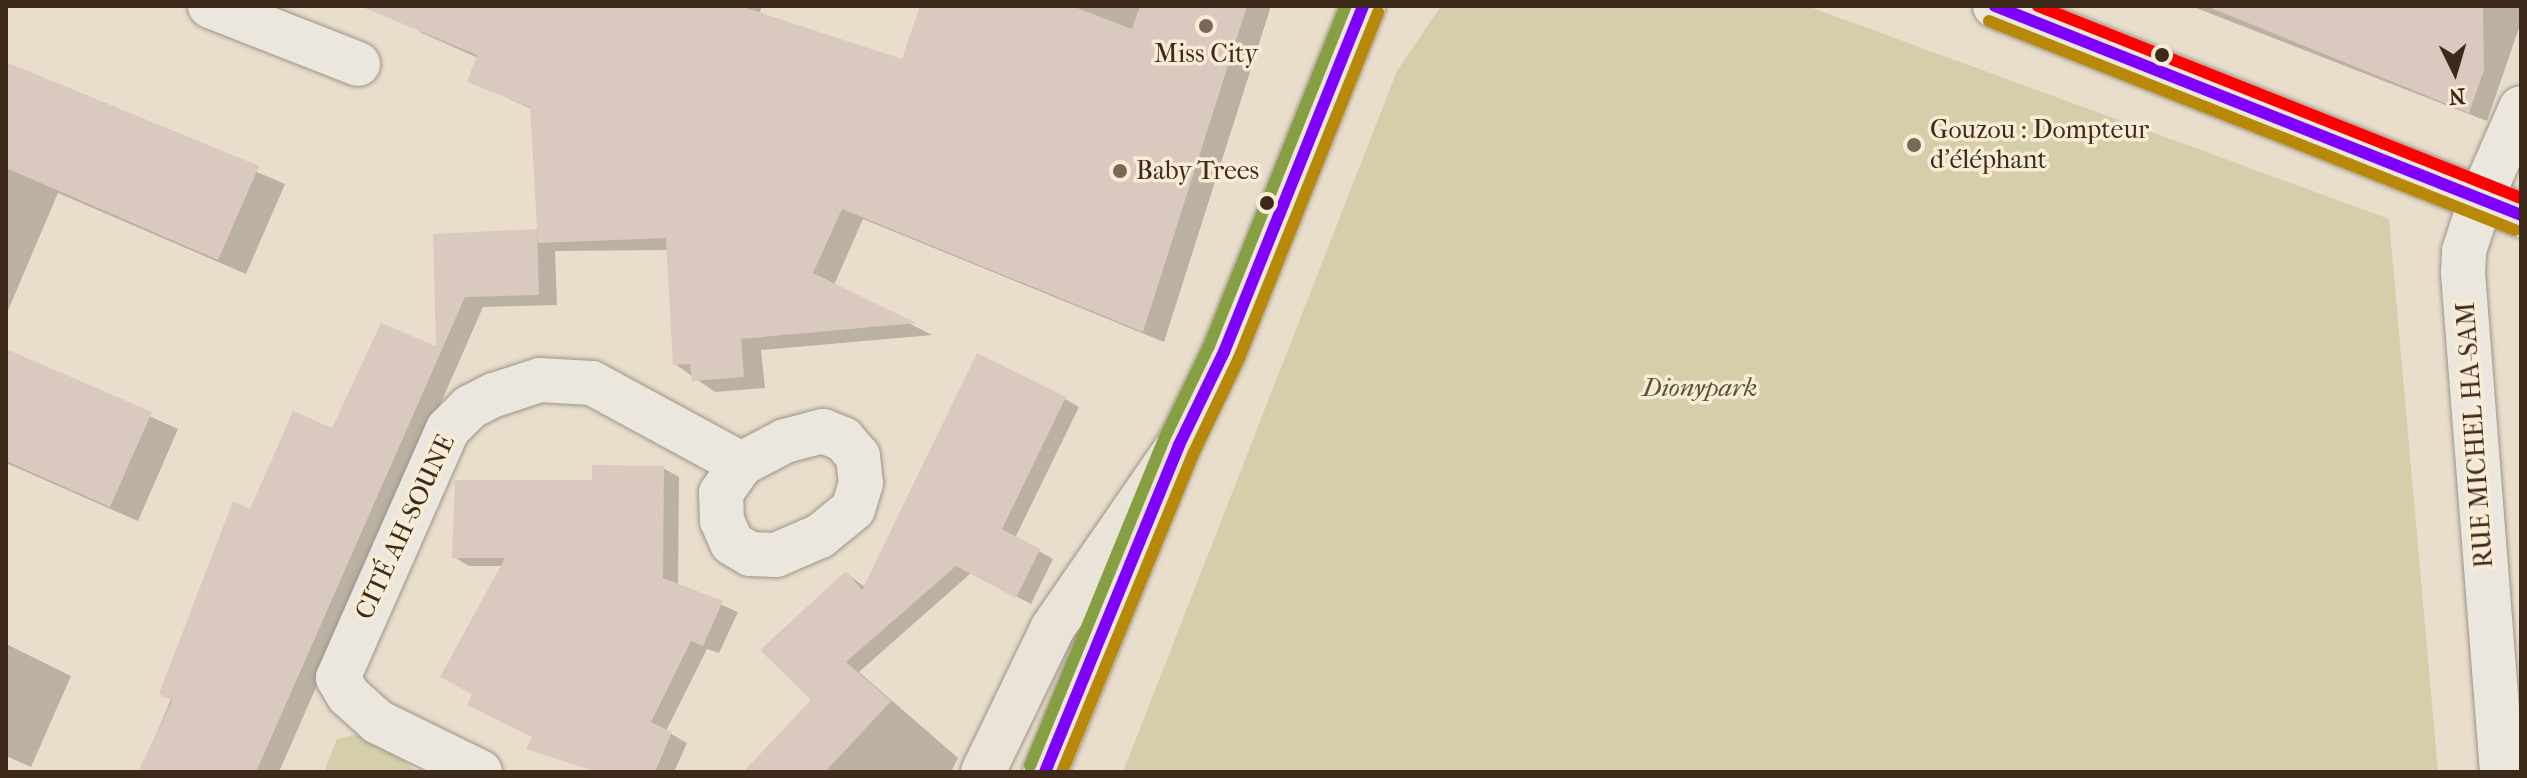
<!DOCTYPE html>
<html>
<head>
<meta charset="utf-8">
<style>
  body { margin:0 }
  #map { position:relative; width:2527px; height:778px; overflow:hidden; background:#e9decc; font-family:"IM FELL French Canon",serif }
  div>[style] { position:absolute }
  [style*='--x'] { left:calc(var(--x)*1px); top:calc(var(--y)*1px); width:calc(var(--w)*1px); rotate:calc(var(--a)*1deg) }
  .green>* { inset:0; background:#d4ceaa }
  .shadow>* { inset:0; background:#0003 }
  .building>* { inset:0; background:#dac9be }
  .roads { filter:drop-shadow(0 0 2px #9d9488) drop-shadow(0 0 2px #9d9488) }
  .street>* { height:44px; margin:-22px; padding:0 22px; transform-origin:22px; border-radius:22px; background:#ece7de }
  .secondary>* { height:44px; margin:-22px; padding:0 22px; transform-origin:22px; border-radius:22px; background:#ece7de }
  .primary>* { height:44px; margin:-22px; padding:0 22px; transform-origin:22px; border-radius:22px; background:#eae3d8 }
  .bus-1>* { height:12px; margin:-6px; padding:0 6px; transform-origin:6px; border-radius:6px; background:#8000ff }
  .bus-2>* { height:12px; margin:-6px; padding:0 6px; transform-origin:6px; border-radius:6px; background:#b88809 }
  .bus-3>* { height:12px; margin:-6px; padding:0 6px; transform-origin:6px; border-radius:6px; background:#869f42 }
  .bus-4>* { height:12px; margin:-6px; padding:0 6px; transform-origin:6px; border-radius:6px; background:#f00 }
  .dots>* { width:22px; height:22px; translate:-50% -50%; box-sizing:border-box; border:4px solid #f9ecd5; border-radius:50% }
  span { translate:-50% -50%; white-space:nowrap; text-align:center; line-height:1.15; -webkit-text-stroke:7px #f9ecd5; paint-order:stroke }
  .poi-label { font-size:26px; color:#3d2a1b }
  .left { translate:0 -50%; text-align:left }
  .park-label { font-size:26px; color:#5e5038; font-style:italic }
  .street-label { font-size:26px; color:#3d2a1b }
  .frame { position:absolute; inset:0; border:8px solid #3d2a1b; pointer-events:none }
  .north { position:absolute; left:2415px; top:32px; width:80px; height:80px; -webkit-text-stroke:6px #f9ecd5; paint-order:stroke; rotate:175deg; font-size:22px; font-weight:700; line-height:32px; text-align:center; color:#3d2a1b }
  .north::after { content:''; display:block; margin:auto; width:28px; height:36px; background:#3d2a1b; clip-path:polygon(50% 0,100% 100%,50% 72%,0 100%) }
</style>
</head>
<body>
<div id="map">
  <div class="green">
    <i style="clip-path:polygon(1441px 6px,1807px 6px,2389px 219px,2438px 772px,1123px 772px,1397px 71px)"></i>
    <i style="clip-path:polygon(354px 735px,374px 738px,417px 772px,324px 772px,337px 739px)"></i>
  </div>
  <div class="shadow">
    <i style="clip-path:polygon(430px 6px,762px 6px,759px 14px,903px 62px,922px 6px,1271px 6px,1164px 342px,863px 219px,834px 285px,932px 335px,761px 350px,765px 388px,715px 392px,675px 364px,668px 250px,555px 251px,557px 305px,483px 307px,279px 772px,140px 772px,251px 512px,333px 431px,438px 349px,435px 236px,539px 231px,532px 109px,470px 81px,478px 58px,420px 32px)"></i>
    <i style="clip-path:polygon(2191px 6px,2521px 6px,2521px 22px,2487px 121px)"></i>
    <i style="clip-path:polygon(6px 65px,285px 184px,246px 274px,58px 193px,6px 315px)"></i>
    <i style="clip-path:polygon(6px 352px,178px 429px,138px 521px,6px 463px)"></i>
    <i style="clip-path:polygon(1065px 399px,1079px 407px,1015px 538px,1053px 559px,1031px 604px,971px 573px,859px 672px,958px 758px,951px 772px,779px 772px,813px 700px,846px 573px,865px 587px)"></i>
    <i style="clip-path:polygon(663px 468px,679px 477px,678px 586px,738px 612px,719px 653px,707px 649px,666px 731px,687px 743px,674px 772px,619px 772px,503px 566px,469px 566px,454px 557px,594px 482px)"></i>
    <i style="clip-path:polygon(6px 644px,71px 676px,31px 767px,6px 756px)"></i>
  </div>
  <div class="building">
    <i style="clip-path:polygon(360px 6px,740px 6px,902px 59px,920px 6px,1072px 6px,1132px 29px,1140px 6px,1247px 6px,1143px 332px,842px 209px,813px 273px,916px 323px,741px 339px,744px 377px,692px 381px,690px 364px,673px 365px,666px 238px,538px 243px,530px 107px,467px 82px,477px 55px)"></i>
    <i style="clip-path:polygon(2206px 6px,2483px 6px,2484px 70px,2469px 113px)"></i>
    <i style="clip-path:polygon(6px 62px,259px 166px,218px 260px,6px 168px)"></i>
    <i style="clip-path:polygon(537px 229px,539px 295px,465px 297px,256px 772px,138px 772px,172px 701px,159px 694px,233px 501px,250px 509px,293px 411px,332px 428px,381px 323px,436px 346px,433px 234px)"></i>
    <i style="clip-path:polygon(6px 349px,152px 412px,110px 507px,6px 461px)"></i>
    <i style="clip-path:polygon(977px 353px,1066px 397px,1002px 529px,1040px 549px,1016px 598px,956px 566px,846px 662px,891px 701px,825px 772px,743px 772px,811px 700px,760px 650px,846px 571px,862px 590px)"></i>
    <i style="clip-path:polygon(592px 465px,664px 466px,663px 578px,723px 601px,703px 646px,691px 641px,651px 722px,672px 732px,655px 772px,597px 772px,526px 749px,532px 737px,467px 705px,472px 694px,440px 677px,505px 558px,452px 558px,455px 480px,592px 480px)"></i>
  </div>
  <div class="roads">
    <div class="street">
      <i style="--x:210;--y:6;--w:159;--a:21.4"></i>
      <i style="--x:823;--y:431;--w:22;--a:22"></i>
      <i style="--x:843;--y:439;--w:23;--a:49"></i>
      <i style="--x:858;--y:456;--w:27;--a:84"></i>
      <i style="--x:861;--y:483;--w:27;--a:107"></i>
      <i style="--x:853;--y:509;--w:43;--a:140.7"></i>
      <i style="--x:820;--y:536;--w:48;--a:156.6"></i>
      <i style="--x:776;--y:555;--w:26;--a:-178"></i>
      <i style="--x:750;--y:554;--w:21;--a:-149"></i>
      <i style="--x:732;--y:543;--w:24;--a:-114"></i>
      <i style="--x:722;--y:521;--w:28;--a:-92"></i>
      <i style="--x:721;--y:493;--w:35;--a:-55"></i>
      <i style="--x:741;--y:464;--w:50;--a:-27.6"></i>
      <i style="--x:785;--y:441;--w:39;--a:-15"></i>
      <i style="--x:480;--y:772;--w:114;--a:-153.9"></i>
      <i style="--x:378;--y:722;--w:40;--a:-138"></i>
      <i style="--x:348;--y:695;--w:20;--a:-120"></i>
      <i style="--x:338;--y:678;--w:272;--a:-66.2"></i>
      <i style="--x:448;--y:429;--w:31;--a:-45"></i>
      <i style="--x:470;--y:407;--w:27;--a:-27"></i>
      <i style="--x:494;--y:395;--w:48;--a:-18.1"></i>
      <i style="--x:540;--y:380;--w:52;--a:3.3"></i>
      <i style="--x:592;--y:383;--w:170;--a:28.5"></i>
      <i style="--x:2502;--y:772;--w:501;--a:-94.47"></i>
      <i style="--x:2463;--y:273;--w:22;--a:-87"></i>
      <i style="--x:2464;--y:251;--w:55;--a:-71.9"></i>
      <i style="--x:2481;--y:199;--w:99;--a:-66.3"></i>
    </div>
    <div class="secondary">
      <i style="--x:1995;--y:6;--w:566;--a:21.67"></i>
      <i style="--x:1045;--y:772;--w:353;--a:-67.7"></i>
      <i style="--x:1179;--y:445;--w:103;--a:-64.2"></i>
      <i style="--x:1224;--y:352;--w:373;--a:-68.1"></i>
    </div>
    <div class="primary">
      <i style="--x:983;--y:772;--w:159;--a:-64.2"></i>
      <i style="--x:1052;--y:629;--w:224;--a:-55.4"></i>
    </div>
  </div>
  <div class="bus-1">
    <i style="--x:1995;--y:6;--w:566;--a:21.67"></i>
    <i style="--x:1045;--y:772;--w:353;--a:-67.7"></i>
    <i style="--x:1179;--y:445;--w:103;--a:-64.2"></i>
    <i style="--x:1224;--y:352;--w:373;--a:-68.1"></i>
  </div>
  <div class="bus-2">
    <i style="--x:1989;--y:21;--w:566;--a:21.67"></i>
    <i style="--x:1062;--y:772;--w:346;--a:-67.6"></i>
    <i style="--x:1194;--y:452;--w:104;--a:-64.4"></i>
    <i style="--x:1239;--y:358;--w:373;--a:-68.1"></i>
  </div>
  <div class="bus-3">
    <i style="--x:1030;--y:766;--w:353;--a:-67.7"></i>
    <i style="--x:1164;--y:439;--w:103;--a:-64.2"></i>
    <i style="--x:1209;--y:346;--w:367;--a:-68.1"></i>
  </div>
  <div class="bus-4">
    <i style="--x:2038;--y:6;--w:520;--a:21.68"></i>
  </div>
  <div class="dots">
    <i style="left:1206px;top:26px;background:#796959"></i>
    <i style="left:2162px;top:55px;background:#3d2a1b"></i>
    <i style="left:1914px;top:145px;background:#796959"></i>
    <i style="left:1120px;top:171px;background:#796959"></i>
    <i style="left:1267px;top:203px;background:#3d2a1b"></i>
  </div>
  <div class="poi-label">
    <span style="left:1206px;top:54px">Miss City</span>
    <span class="left" style="left:1930px;top:145px">Gouzou : Dompteur<br>d'éléphant</span>
    <span class="left" style="left:1136px;top:171px">Baby Trees</span>
  </div>
  <div class="park-label">
    <span style="left:1700px;top:388px">Dionypark</span>
  </div>
  <div class="street-label">
    <span style="left:2475px;top:435px;rotate:-94deg">RUE MICHEL HA-SAM</span>
    <span style="left:405px;top:527px;rotate:-65deg">CITÉ AH-SOUNE</span>
  </div>
  <div class="frame"></div>
  <div class="north">N</div>
</div>
</body>
</html>
